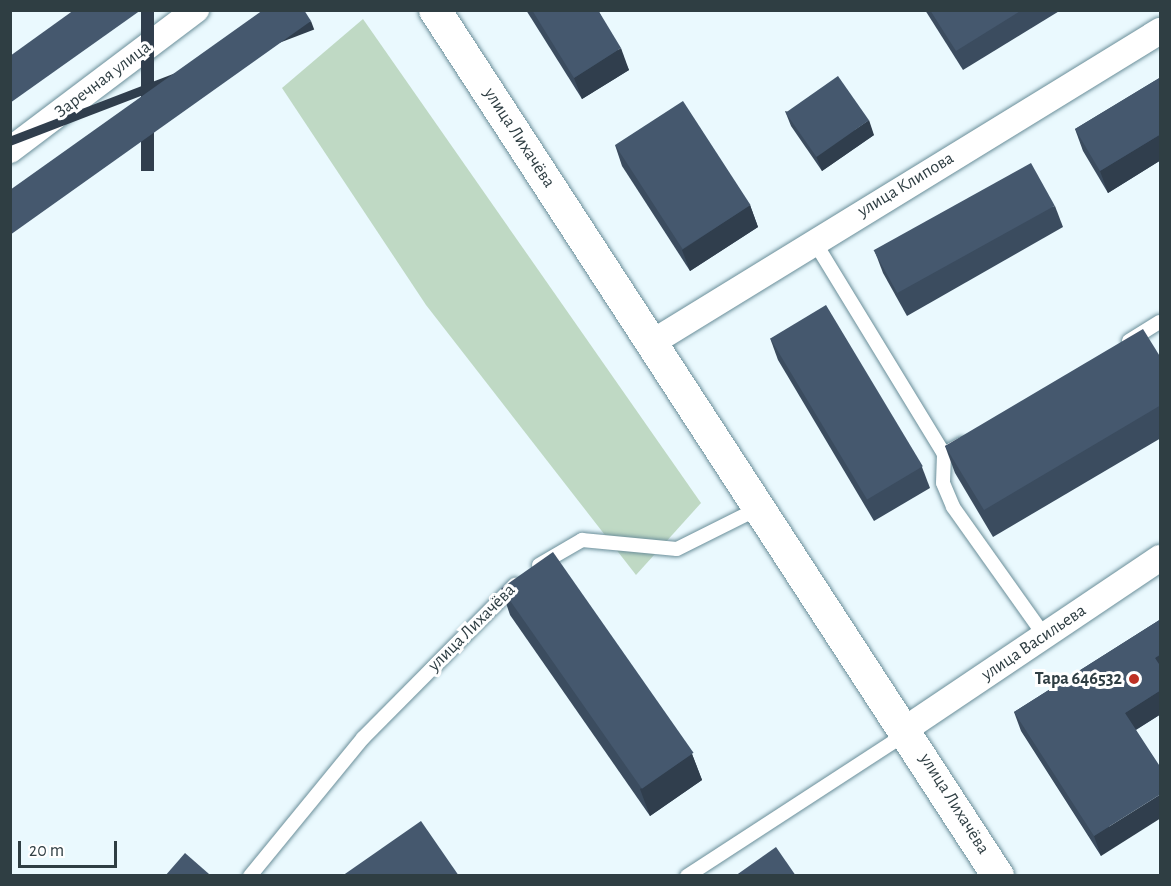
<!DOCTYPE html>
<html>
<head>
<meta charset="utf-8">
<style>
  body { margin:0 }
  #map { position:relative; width:1171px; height:886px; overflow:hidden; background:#eaf9fe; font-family:"Alegreya Sans",sans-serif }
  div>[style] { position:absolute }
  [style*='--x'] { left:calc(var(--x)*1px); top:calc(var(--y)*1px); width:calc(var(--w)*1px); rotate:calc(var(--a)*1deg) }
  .green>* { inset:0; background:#bfd9c4 }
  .roads { filter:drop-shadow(0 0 2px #6a8e99) drop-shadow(0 0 2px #6a8e99) }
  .service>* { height:14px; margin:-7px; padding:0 7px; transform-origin:7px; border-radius:7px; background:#fff }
  .minor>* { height:26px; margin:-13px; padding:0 13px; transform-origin:13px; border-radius:13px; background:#fff }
  .tertiary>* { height:32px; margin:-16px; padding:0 16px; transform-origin:16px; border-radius:16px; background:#fff }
  .wall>* { inset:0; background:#3b4c5f }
  .shaded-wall>* { inset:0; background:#303e4d; transform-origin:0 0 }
  .building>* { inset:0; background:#45586e; transform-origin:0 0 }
  .dots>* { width:16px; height:16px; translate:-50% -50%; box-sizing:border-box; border:3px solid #fff; border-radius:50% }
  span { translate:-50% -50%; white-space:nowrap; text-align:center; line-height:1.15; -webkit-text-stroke:6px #fff; paint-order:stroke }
  .street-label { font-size:18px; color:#2f3e43 }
  .poi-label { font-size:18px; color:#2f3e43; font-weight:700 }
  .right { translate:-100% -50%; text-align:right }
  .frame { position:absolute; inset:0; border:12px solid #2f3e43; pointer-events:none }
  .scale { position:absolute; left:18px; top:841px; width:99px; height:27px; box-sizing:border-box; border:3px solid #2f3e43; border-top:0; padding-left:8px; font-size:18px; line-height:21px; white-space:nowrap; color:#2f3e43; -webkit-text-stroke:4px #fff; paint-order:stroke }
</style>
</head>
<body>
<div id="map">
  <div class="green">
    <i style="clip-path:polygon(363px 19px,701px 503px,636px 575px,426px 305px,282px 88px)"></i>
  </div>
  <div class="roads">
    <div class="service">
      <i style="--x:814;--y:241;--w:250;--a:58.6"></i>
      <i style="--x:1129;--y:341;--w:36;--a:-32"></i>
      <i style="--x:962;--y:444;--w:21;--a:151"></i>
      <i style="--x:944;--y:454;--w:29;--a:92"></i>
      <i style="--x:943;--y:483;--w:26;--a:67"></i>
      <i style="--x:953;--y:507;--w:157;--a:54.6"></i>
      <i style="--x:539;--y:565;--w:50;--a:-30.2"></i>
      <i style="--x:582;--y:540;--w:95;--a:5.4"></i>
      <i style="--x:677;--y:549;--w:94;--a:-26.6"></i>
      <i style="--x:250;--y:876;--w:178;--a:-50.7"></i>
      <i style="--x:363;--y:738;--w:216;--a:-45.2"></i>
      <i style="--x:687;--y:876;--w:262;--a:-33"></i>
    </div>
    <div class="minor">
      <i style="--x:10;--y:150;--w:233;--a:-37"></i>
      <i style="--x:653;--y:342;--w:595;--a:-31.53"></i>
      <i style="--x:907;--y:728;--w:305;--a:-33.9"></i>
    </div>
    <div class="tertiary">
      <i style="--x:435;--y:10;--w:1033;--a:56.97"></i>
    </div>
  </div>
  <div class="wall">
    <i style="clip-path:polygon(526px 10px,598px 10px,629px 70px,582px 99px)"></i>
    <i style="clip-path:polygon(925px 10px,1061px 10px,963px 70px)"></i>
    <i style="clip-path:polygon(1161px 77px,1161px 160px,1108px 193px,1083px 151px,1075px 129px)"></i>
    <i style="clip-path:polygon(785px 111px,874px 135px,822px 171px,791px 126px)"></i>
    <i style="clip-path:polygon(615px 145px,750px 205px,758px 227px,690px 271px,622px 166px)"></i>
    <i style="clip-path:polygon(1055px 206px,1063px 227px,907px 316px,883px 273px,875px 252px)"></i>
    <i style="clip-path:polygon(770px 338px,922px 467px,930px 488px,874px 521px,778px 360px)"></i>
    <i style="clip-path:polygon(1161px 358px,1161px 438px,993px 537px,955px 473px,945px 446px)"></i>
    <i style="clip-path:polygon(501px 588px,692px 754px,702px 780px,650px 816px,510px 615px)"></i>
    <i style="clip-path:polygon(1161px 619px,1161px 714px,1136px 730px,1101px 856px,1021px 731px,1014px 712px)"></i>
  </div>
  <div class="shaded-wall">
    <i style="left:141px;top:10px;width:13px;height:161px"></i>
    <i style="left:311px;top:21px;width:9px;height:369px;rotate:69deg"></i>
    <i style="clip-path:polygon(621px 48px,629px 70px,582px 99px,574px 78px)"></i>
    <i style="clip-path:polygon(869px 120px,874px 135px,822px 171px,816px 156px)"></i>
    <i style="clip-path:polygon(1161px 134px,1161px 160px,1108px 193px,1100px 171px)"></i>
    <i style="clip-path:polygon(750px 205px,758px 227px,690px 271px,682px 250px)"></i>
    <i style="clip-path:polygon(1161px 654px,1161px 673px,1155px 658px)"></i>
    <i style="clip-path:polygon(1161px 690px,1161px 714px,1132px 732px,1125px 713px)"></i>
    <i style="clip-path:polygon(692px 754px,702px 780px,650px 816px,640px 789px)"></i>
    <i style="clip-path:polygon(1161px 794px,1161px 818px,1101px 856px,1094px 836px)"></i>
  </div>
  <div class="building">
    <i style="clip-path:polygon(74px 10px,141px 10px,10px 103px,10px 56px)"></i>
    <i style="clip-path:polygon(263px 10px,304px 10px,311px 21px,10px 235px,10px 190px)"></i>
    <i style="clip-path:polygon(532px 10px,598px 10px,621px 48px,574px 78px)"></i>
    <i style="clip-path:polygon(930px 10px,1022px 10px,956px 51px)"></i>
    <i style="left:838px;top:76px;width:54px;height:64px;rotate:55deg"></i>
    <i style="clip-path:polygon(1161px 77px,1161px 134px,1100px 171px,1075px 129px)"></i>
    <i style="left:683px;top:101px;width:124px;height:81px;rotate:57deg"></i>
    <i style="left:1031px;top:163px;width:49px;height:180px;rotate:61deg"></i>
    <i style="left:826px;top:305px;width:188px;height:65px;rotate:59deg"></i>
    <i style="clip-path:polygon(1143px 329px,1161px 358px,1161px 405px,984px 510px,945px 446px)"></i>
    <i style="left:553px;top:552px;width:245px;height:63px;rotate:55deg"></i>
    <i style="clip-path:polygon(1161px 619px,1161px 654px,1155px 658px,1161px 667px,1161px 690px,1125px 713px,1161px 768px,1161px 794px,1094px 836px,1014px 712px)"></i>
    <i style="clip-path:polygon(421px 821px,459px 876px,342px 876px)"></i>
    <i style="clip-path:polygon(776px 847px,796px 876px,735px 876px)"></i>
    <i style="clip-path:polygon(185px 853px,209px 874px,208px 876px,165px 876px)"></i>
  </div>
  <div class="dots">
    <i style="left:1134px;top:679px;background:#be3124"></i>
  </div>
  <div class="street-label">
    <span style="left:103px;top:80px;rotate:-37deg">Заречная улица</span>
    <span style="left:519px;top:138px;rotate:57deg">улица Лихачёва</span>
    <span style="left:906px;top:185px;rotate:-31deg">улица Клипова</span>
    <span style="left:472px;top:628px;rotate:-45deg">улица Лихачёва</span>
    <span style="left:1034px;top:643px;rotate:-34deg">улица Васильева</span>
    <span style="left:954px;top:804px;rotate:58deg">улица Лихачёва</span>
  </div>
  <div class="poi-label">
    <span class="right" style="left:1122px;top:679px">Тара 646532</span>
  </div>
  <div class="frame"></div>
  <div class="scale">20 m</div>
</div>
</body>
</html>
